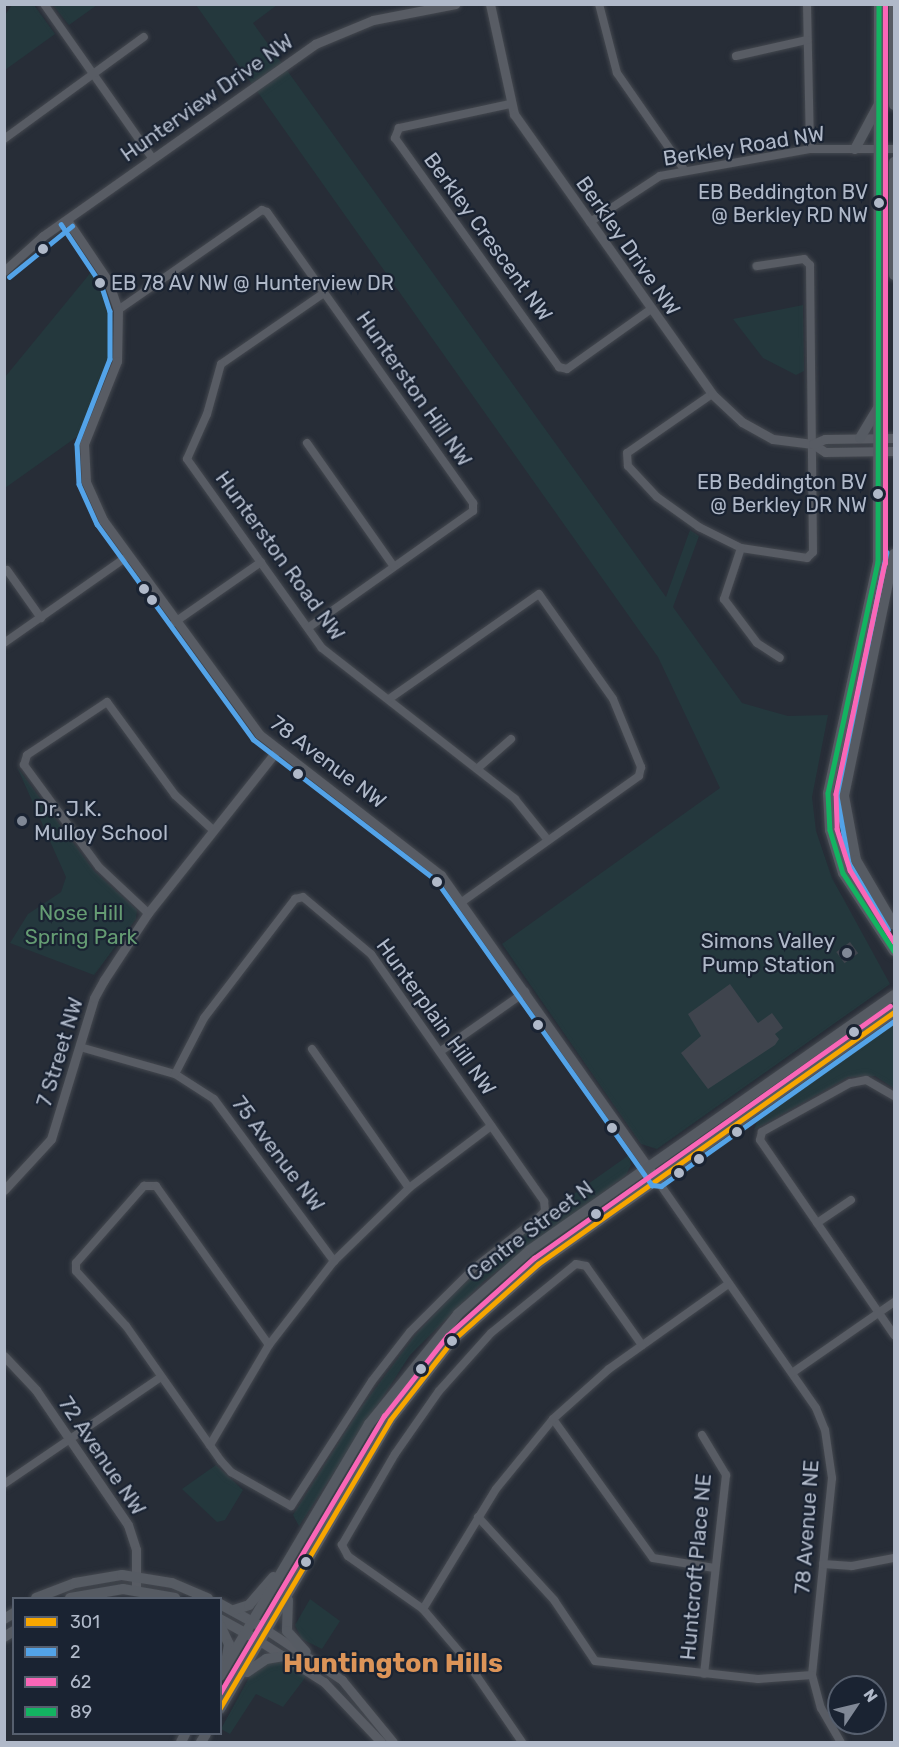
<!DOCTYPE html>
<html>
<head>
<meta charset="utf-8">
<style>
  body { margin:0 }
  #map { position:relative; width:899px; height:1747px; overflow:hidden; background:#272d37; font-family:Rubik,sans-serif }
  div>[style] { position:absolute }
  [style*='--x'] { left:calc(var(--x)*1px); top:calc(var(--y)*1px); width:calc(var(--w)*1px); rotate:calc(var(--a)*1deg) }
  .green>* { inset:0; background:#24383d }
  .building>* { inset:0; background:#3f444d; transform-origin:0 0 }
  .roads { filter:drop-shadow(0 0 2px #44484f) drop-shadow(0 0 2px #44484f) }
  .minor>* { height:8px; margin:-4px; padding:0 4px; transform-origin:4px; border-radius:4px; background:#585c64 }
  .tertiary>* { height:9px; margin:-4.5px; padding:0 4.5px; transform-origin:4.5px; border-radius:4.5px; background:#585c64 }
  .secondary>* { height:10px; margin:-5px; padding:0 5px; transform-origin:5px; border-radius:5px; background:#565b63 }
  .bus-1>* { height:4.5px; margin:-2.25px; padding:0 2.25px; transform-origin:2.25px; border-radius:2.25px; background:#f7a600 }
  .bus-2>* { height:4.5px; margin:-2.25px; padding:0 2.25px; transform-origin:2.25px; border-radius:2.25px; background:#53a3e8 }
  .bus-3>* { height:4.5px; margin:-2.25px; padding:0 2.25px; transform-origin:2.25px; border-radius:2.25px; background:#fa66b7 }
  .bus-4>* { height:4.5px; margin:-2.25px; padding:0 2.25px; transform-origin:2.25px; border-radius:2.25px; background:#13b361 }
  .dots>* { width:16px; height:16px; translate:-50% -50%; box-sizing:border-box; border:3px solid #1a2332; border-radius:50% }
  span { translate:-50% -50%; white-space:nowrap; text-align:center; line-height:1.15; -webkit-text-stroke:4.5px #1a2332; paint-order:stroke }
  .bus-label { font-size:20px; color:#b0b9c9 }
  .right { translate:-100% -50%; text-align:right }
  .left { translate:0 -50%; text-align:left }
  .street-label { font-size:21px; color:#b0b9c9 }
  .poi-label { font-size:21px; color:#b0b9c9 }
  .park-label { font-size:21px; color:#659c73 }
  .district-label { font-size:27px; color:#dc9458; font-weight:700 }
  .frame { position:absolute; inset:0; border:6px solid #b0b9c9; pointer-events:none }
  .legend { position:absolute; left:12px; top:1597px; width:210px; height:138px; box-sizing:border-box; background:#1a2332; border:2px solid #565f6e; margin:0; padding:8px 10px; list-style:none; font-size:18px; color:#b0b9c9 }
  .legend li { display:flex; align-items:center; gap:12px; height:30px }
  .legend b { width:30px; border:2px solid #565f6e }
  .north { position:absolute; left:827px; top:1675px; width:60px; height:60px; box-sizing:border-box; background:#1a2332; border:2px solid #565f6e; border-radius:50%; rotate:55deg; font-size:16px; font-weight:700; line-height:24px; text-align:center; color:#b0b9c9 }
  .north::after { content:''; display:block; margin:auto; width:21px; height:27px; background:#808896; clip-path:polygon(50% 0,100% 100%,50% 72%,0 100%) }
</style>
</head>
<body>
<div id="map">
  <div class="green">
    <i style="clip-path:polygon(12px 5px,34px 5px,55px 34px,5px 70px,5px 15px)"></i>
    <i style="clip-path:polygon(53px 5px,97px 5px,69px 25px)"></i>
    <i style="clip-path:polygon(196px 5px,277px 5px,253px 23px,666px 597px,690px 530px,699px 536px,673px 607px,742px 703px,788px 716px,828px 715px,812px 797px,816px 831px,832px 878px,890px 984px,657px 1149px,641px 1144px,502px 944px,720px 788px,658px 657px)"></i>
    <i style="clip-path:polygon(92px 271px,103px 287px,112px 317px,113px 337px,102px 379px,78px 436px,5px 488px,5px 377px)"></i>
    <i style="clip-path:polygon(803px 305px,804px 371px,796px 375px,763px 358px,733px 319px)"></i>
    <i style="clip-path:polygon(17px 767px,94px 871px,137px 910px,136px 919px,94px 975px,10px 943px,28px 914px,61px 892px,66px 877px)"></i>
    <i style="clip-path:polygon(894px 1022px,894px 1088px,875px 1076px,848px 1077px,754px 1130px,761px 1111px)"></i>
    <i style="clip-path:polygon(629px 1155px,631px 1165px,626px 1175px,484px 1281px,410px 1355px,299px 1526px,293px 1515px,360px 1409px,417px 1333px,459px 1289px,554px 1208px)"></i>
    <i style="clip-path:polygon(216px 1465px,243px 1490px,225px 1520px,217px 1522px,182px 1489px)"></i>
    <i style="clip-path:polygon(310px 1599px,340px 1621px,322px 1649px,302px 1639px,295px 1625px)"></i>
    <i style="clip-path:polygon(284px 1661px,308px 1674px,283px 1707px,256px 1694px,230px 1734px,221px 1729px,251px 1674px,263px 1663px)"></i>
  </div>
  <div class="building">
    <i style="left:850px;top:942px;width:14px;height:17px;rotate:54deg"></i>
    <i style="clip-path:polygon(730px 984px,758px 1023px,772px 1013px,783px 1028px,775px 1034px,779px 1039px,775px 1045px,708px 1089px,681px 1053px,701px 1036px,688px 1014px)"></i>
  </div>
  <div class="roads">
    <div class="minor">
      <i style="--x:44;--y:4;--w:189;--a:54.9"></i>
      <i style="--x:599;--y:4;--w:71;--a:75.4"></i>
      <i style="--x:617;--y:73;--w:119;--a:55.2"></i>
      <i style="--x:807;--y:4;--w:145;--a:88.8"></i>
      <i style="--x:736;--y:56;--w:73;--a:-12.7"></i>
      <i style="--x:510;--y:104;--w:114;--a:167.8"></i>
      <i style="--x:399;--y:128;--w:11;--a:112"></i>
      <i style="--x:395;--y:138;--w:282;--a:54.4"></i>
      <i style="--x:559;--y:367;--w:8;--a:14"></i>
      <i style="--x:567;--y:369;--w:103;--a:-35.5"></i>
      <i style="--x:4;--y:139;--w:173;--a:-36.1"></i>
      <i style="--x:590;--y:222;--w:84;--a:-33.3"></i>
      <i style="--x:660;--y:176;--w:152;--a:-10.2"></i>
      <i style="--x:810;--y:149;--w:84;--a:0"></i>
      <i style="--x:324;--y:293;--w:125;--a:145.4"></i>
      <i style="--x:221;--y:364;--w:52;--a:105.6"></i>
      <i style="--x:207;--y:414;--w:49;--a:114"></i>
      <i style="--x:187;--y:459;--w:232;--a:54.5"></i>
      <i style="--x:322;--y:648;--w:245;--a:38"></i>
      <i style="--x:515;--y:799;--w:51;--a:51.3"></i>
      <i style="--x:118;--y:310;--w:175;--a:-34.8"></i>
      <i style="--x:262;--y:210;--w:5;--a:22"></i>
      <i style="--x:267;--y:212;--w:357;--a:54.7"></i>
      <i style="--x:473;--y:503;--w:8;--a:90"></i>
      <i style="--x:473;--y:511;--w:202;--a:144.7"></i>
      <i style="--x:712;--y:394;--w:103;--a:145.2"></i>
      <i style="--x:627;--y:453;--w:13;--a:86"></i>
      <i style="--x:628;--y:466;--w:42;--a:46.9"></i>
      <i style="--x:657;--y:497;--w:52;--a:35.5"></i>
      <i style="--x:699;--y:527;--w:47;--a:26.6"></i>
      <i style="--x:741;--y:548;--w:67;--a:8.6"></i>
      <i style="--x:807;--y:558;--w:8;--a:-45"></i>
      <i style="--x:813;--y:552;--w:287;--a:-90.6"></i>
      <i style="--x:810;--y:265;--w:8;--a:-135"></i>
      <i style="--x:804;--y:259;--w:48;--a:171.5"></i>
      <i style="--x:307;--y:443;--w:151;--a:54.9"></i>
      <i style="--x:741;--y:548;--w:54;--a:108.4"></i>
      <i style="--x:724;--y:599;--w:55;--a:53.1"></i>
      <i style="--x:757;--y:643;--w:27;--a:33"></i>
      <i style="--x:7;--y:570;--w:59;--a:54.7"></i>
      <i style="--x:175;--y:622;--w:105;--a:-34.9"></i>
      <i style="--x:4;--y:643;--w:151;--a:-35.1"></i>
      <i style="--x:389;--y:699;--w:183;--a:-35"></i>
      <i style="--x:539;--y:594;--w:128;--a:54.8"></i>
      <i style="--x:613;--y:699;--w:74;--a:67.6"></i>
      <i style="--x:641;--y:767;--w:9;--a:103"></i>
      <i style="--x:639;--y:776;--w:217;--a:144.6"></i>
      <i style="--x:478;--y:768;--w:44;--a:-41.3"></i>
      <i style="--x:148;--y:913;--w:67;--a:-136.8"></i>
      <i style="--x:99;--y:867;--w:127;--a:-126.3"></i>
      <i style="--x:24;--y:765;--w:10;--a:-73"></i>
      <i style="--x:27;--y:755;--w:96;--a:-33.5"></i>
      <i style="--x:107;--y:702;--w:115;--a:53.8"></i>
      <i style="--x:175;--y:795;--w:52;--a:42.6"></i>
      <i style="--x:80;--y:1047;--w:99;--a:15.9"></i>
      <i style="--x:175;--y:1074;--w:46;--a:32.7"></i>
      <i style="--x:214;--y:1099;--w:202;--a:53.5"></i>
      <i style="--x:312;--y:1049;--w:169;--a:55.1"></i>
      <i style="--x:441;--y:1051;--w:103;--a:-35.1"></i>
      <i style="--x:175;--y:1074;--w:63;--a:-62.6"></i>
      <i style="--x:204;--y:1018;--w:150;--a:-52.6"></i>
      <i style="--x:295;--y:899;--w:8;--a:-14"></i>
      <i style="--x:303;--y:897;--w:89;--a:40"></i>
      <i style="--x:371;--y:954;--w:302;--a:55"></i>
      <i style="--x:544;--y:1201;--w:10;--a:84"></i>
      <i style="--x:545;--y:1211;--w:10;--a:135"></i>
      <i style="--x:538;--y:1218;--w:83;--a:141.9"></i>
      <i style="--x:473;--y:1269;--w:89;--a:135"></i>
      <i style="--x:410;--y:1332;--w:62;--a:127.8"></i>
      <i style="--x:372;--y:1381;--w:149;--a:122.9"></i>
      <i style="--x:291;--y:1506;--w:69;--a:-150.5"></i>
      <i style="--x:231;--y:1472;--w:15;--a:-132"></i>
      <i style="--x:221;--y:1461;--w:165;--a:-125.1"></i>
      <i style="--x:126;--y:1326;--w:74;--a:-132.3"></i>
      <i style="--x:76;--y:1271;--w:8;--a:-90"></i>
      <i style="--x:76;--y:1263;--w:103;--a:-48.6"></i>
      <i style="--x:144;--y:1186;--w:12;--a:0"></i>
      <i style="--x:156;--y:1186;--w:195;--a:54.6"></i>
      <i style="--x:894;--y:1096;--w:32;--a:-150"></i>
      <i style="--x:866;--y:1080;--w:16;--a:169"></i>
      <i style="--x:850;--y:1083;--w:101;--a:150.9"></i>
      <i style="--x:762;--y:1132;--w:8;--a:104"></i>
      <i style="--x:760;--y:1140;--w:237;--a:55.5"></i>
      <i style="--x:657;--y:1180;--w:278;--a:55.1"></i>
      <i style="--x:816;--y:1408;--w:24;--a:68"></i>
      <i style="--x:825;--y:1430;--w:49;--a:81.7"></i>
      <i style="--x:832;--y:1478;--w:198;--a:95.8"></i>
      <i style="--x:812;--y:1675;--w:34;--a:75"></i>
      <i style="--x:821;--y:1708;--w:39;--a:60"></i>
      <i style="--x:817;--y:1223;--w:41;--a:-34.1"></i>
      <i style="--x:792;--y:1373;--w:124;--a:-34.8"></i>
      <i style="--x:553;--y:1419;--w:171;--a:54.3"></i>
      <i style="--x:653;--y:1558;--w:62;--a:9.3"></i>
      <i style="--x:702;--y:1435;--w:47;--a:59"></i>
      <i style="--x:726;--y:1475;--w:200;--a:96.3"></i>
      <i style="--x:210;--y:1445;--w:116;--a:-59.5"></i>
      <i style="--x:269;--y:1345;--w:106;--a:-52.3"></i>
      <i style="--x:334;--y:1261;--w:105;--a:-44.2"></i>
      <i style="--x:409;--y:1188;--w:103;--a:-37.1"></i>
      <i style="--x:4;--y:1484;--w:190;--a:-34.3"></i>
      <i style="--x:478;--y:1517;--w:113;--a:47.5"></i>
      <i style="--x:554;--y:1600;--w:73;--a:56.1"></i>
      <i style="--x:595;--y:1661;--w:164;--a:6.3"></i>
      <i style="--x:758;--y:1679;--w:54;--a:-4.2"></i>
      <i style="--x:823;--y:1564;--w:29;--a:4"></i>
      <i style="--x:852;--y:1566;--w:43;--a:-10.8"></i>
      <i style="--x:423;--y:1609;--w:140;--a:-58.7"></i>
      <i style="--x:496;--y:1489;--w:90;--a:-50.8"></i>
      <i style="--x:553;--y:1419;--w:75;--a:-41.8"></i>
      <i style="--x:609;--y:1369;--w:146;--a:-35.5"></i>
      <i style="--x:522;--y:1742;--w:104;--a:-124.5"></i>
      <i style="--x:463;--y:1656;--w:62;--a:-130.4"></i>
      <i style="--x:423;--y:1609;--w:92;--a:-144.8"></i>
      <i style="--x:348;--y:1556;--w:13;--a:-119"></i>
      <i style="--x:342;--y:1545;--w:105;--a:-59.8"></i>
      <i style="--x:395;--y:1454;--w:77;--a:-55.1"></i>
      <i style="--x:439;--y:1391;--w:78;--a:-48.1"></i>
      <i style="--x:491;--y:1333;--w:109;--a:-39.1"></i>
      <i style="--x:576;--y:1264;--w:10;--a:11"></i>
      <i style="--x:586;--y:1266;--w:97;--a:54.7"></i>
    </div>
    <div class="tertiary">
      <i style="--x:490;--y:4;--w:113;--a:77.7"></i>
      <i style="--x:514;--y:114;--w:343;--a:54.7"></i>
      <i style="--x:712;--y:394;--w:41;--a:43"></i>
      <i style="--x:742;--y:422;--w:35;--a:29"></i>
      <i style="--x:773;--y:439;--w:40;--a:7.1"></i>
      <i style="--x:813;--y:444;--w:14;--a:34"></i>
      <i style="--x:825;--y:452;--w:69;--a:-0.8"></i>
      <i style="--x:67;--y:220;--w:73;--a:56.1"></i>
      <i style="--x:108;--y:281;--w:31;--a:71"></i>
      <i style="--x:118;--y:310;--w:51;--a:91.1"></i>
      <i style="--x:117;--y:361;--w:89;--a:111.7"></i>
      <i style="--x:84;--y:444;--w:38;--a:87"></i>
      <i style="--x:86;--y:482;--w:42;--a:65.9"></i>
      <i style="--x:103;--y:520;--w:265;--a:53.9"></i>
      <i style="--x:259;--y:734;--w:230;--a:37.8"></i>
      <i style="--x:441;--y:875;--w:374;--a:54.7"></i>
      <i style="--x:4;--y:271;--w:52;--a:-41.9"></i>
      <i style="--x:43;--y:236;--w:333;--a:-35.2"></i>
      <i style="--x:315;--y:44;--w:63;--a:-22.5"></i>
      <i style="--x:373;--y:20;--w:84;--a:-11"></i>
      <i style="--x:813;--y:444;--w:13;--a:-23"></i>
      <i style="--x:825;--y:439;--w:69;--a:-0.8"></i>
      <i style="--x:4;--y:1190;--w:69;--a:-47.3"></i>
      <i style="--x:51;--y:1139;--w:147;--a:-73"></i>
      <i style="--x:94;--y:998;--w:21;--a:-61"></i>
      <i style="--x:104;--y:980;--w:80;--a:-56.7"></i>
      <i style="--x:148;--y:913;--w:209;--a:-51.6"></i>
      <i style="--x:4;--y:1356;--w:47;--a:46.7"></i>
      <i style="--x:36;--y:1390;--w:163;--a:55.7"></i>
      <i style="--x:128;--y:1525;--w:26;--a:72"></i>
      <i style="--x:136;--y:1550;--w:40;--a:90"></i>
      <i style="--x:268;--y:1631;--w:89;--a:33.5"></i>
      <i style="--x:342;--y:1680;--w:80;--a:50.6"></i>
      <i style="--x:261;--y:1642;--w:75;--a:32.4"></i>
      <i style="--x:324;--y:1682;--w:83;--a:46.5"></i>
    </div>
    <div class="secondary">
      <i style="--x:879;--y:4;--w:558;--a:90.1"></i>
      <i style="--x:878;--y:562;--w:236;--a:102.2"></i>
      <i style="--x:828;--y:793;--w:37;--a:87"></i>
      <i style="--x:830;--y:830;--w:45;--a:73.2"></i>
      <i style="--x:843;--y:873;--w:93;--a:56.8"></i>
      <i style="--x:894;--y:4;--w:101;--a:90"></i>
      <i style="--x:855;--y:149;--w:49;--a:-61.9"></i>
      <i style="--x:894;--y:162;--w:113;--a:90"></i>
      <i style="--x:860;--y:438;--w:39;--a:-59"></i>
      <i style="--x:894;--y:554;--w:247;--a:101.7"></i>
      <i style="--x:844;--y:796;--w:65;--a:79.4"></i>
      <i style="--x:856;--y:860;--w:75;--a:59.7"></i>
      <i style="--x:36;--y:1598;--w:42;--a:-21"></i>
      <i style="--x:75;--y:1583;--w:48;--a:-9.7"></i>
      <i style="--x:122;--y:1575;--w:51;--a:9.1"></i>
      <i style="--x:172;--y:1583;--w:39;--a:23"></i>
      <i style="--x:70;--y:1598;--w:54;--a:-9.6"></i>
      <i style="--x:123;--y:1589;--w:53;--a:9.8"></i>
      <i style="--x:288;--y:1600;--w:31;--a:92"></i>
      <i style="--x:287;--y:1631;--w:28;--a:48"></i>
      <i style="--x:220;--y:1604;--w:46;--a:28.8"></i>
      <i style="--x:234;--y:1610;--w:16;--a:-18"></i>
      <i style="--x:249;--y:1605;--w:37;--a:-49"></i>
      <i style="--x:4;--y:1619;--w:12;--a:-31"></i>
      <i style="--x:220;--y:1619;--w:38;--a:29"></i>
      <i style="--x:220;--y:1625;--w:21;--a:65"></i>
      <i style="--x:229;--y:1644;--w:20;--a:99"></i>
      <i style="--x:4;--y:1637;--w:12;--a:-31"></i>
      <i style="--x:247;--y:1672;--w:23;--a:-34"></i>
      <i style="--x:266;--y:1659;--w:18;--a:-9"></i>
      <i style="--x:220;--y:1676;--w:293;--a:-59.4"></i>
      <i style="--x:369;--y:1424;--w:141;--a:-51"></i>
      <i style="--x:458;--y:1314;--w:96;--a:-41.6"></i>
      <i style="--x:530;--y:1250;--w:444;--a:-35"></i>
      <i style="--x:220;--y:1709;--w:335;--a:-59.5"></i>
      <i style="--x:390;--y:1420;--w:100;--a:-51.9"></i>
      <i style="--x:452;--y:1341;--w:115;--a:-41.8"></i>
      <i style="--x:538;--y:1264;--w:436;--a:-35.3"></i>
      <i style="--x:181;--y:1742;--w:9;--a:-63"></i>
      <i style="--x:201;--y:1742;--w:9;--a:-58"></i>
    </div>
  </div>
  <div class="bus-1">
    <i style="--x:220;--y:1708;--w:334;--a:-59.4"></i>
    <i style="--x:390;--y:1420;--w:100;--a:-51.9"></i>
    <i style="--x:452;--y:1341;--w:115;--a:-41.8"></i>
    <i style="--x:538;--y:1264;--w:436;--a:-35.3"></i>
  </div>
  <div class="bus-2">
    <i style="--x:61;--y:224;--w:72;--a:56.3"></i>
    <i style="--x:101;--y:284;--w:28;--a:72"></i>
    <i style="--x:110;--y:311;--w:48;--a:90"></i>
    <i style="--x:110;--y:359;--w:91;--a:111.2"></i>
    <i style="--x:77;--y:444;--w:40;--a:87.1"></i>
    <i style="--x:79;--y:484;--w:44;--a:65.8"></i>
    <i style="--x:97;--y:524;--w:266;--a:54"></i>
    <i style="--x:253;--y:739;--w:231;--a:37.6"></i>
    <i style="--x:436;--y:880;--w:374;--a:54.7"></i>
    <i style="--x:652;--y:1185;--w:9;--a:6"></i>
    <i style="--x:661;--y:1186;--w:286;--a:-35.3"></i>
    <i style="--x:9;--y:277;--w:81;--a:-39"></i>
    <i style="--x:887;--y:552;--w:249;--a:101.6"></i>
    <i style="--x:837;--y:796;--w:68;--a:79.8"></i>
    <i style="--x:849;--y:863;--w:77;--a:59.4"></i>
  </div>
  <div class="bus-3">
    <i style="--x:886;--y:4;--w:559;--a:90.1"></i>
    <i style="--x:885;--y:563;--w:236;--a:102"></i>
    <i style="--x:836;--y:794;--w:35;--a:88"></i>
    <i style="--x:837;--y:829;--w:43;--a:72.4"></i>
    <i style="--x:850;--y:870;--w:84;--a:58.6"></i>
    <i style="--x:220;--y:1693;--w:322;--a:-59.4"></i>
    <i style="--x:384;--y:1416;--w:102;--a:-51.8"></i>
    <i style="--x:447;--y:1336;--w:117;--a:-41.9"></i>
    <i style="--x:534;--y:1258;--w:436;--a:-35.3"></i>
  </div>
  <div class="bus-4">
    <i style="--x:879;--y:4;--w:558;--a:90.1"></i>
    <i style="--x:878;--y:562;--w:236;--a:102.2"></i>
    <i style="--x:828;--y:793;--w:37;--a:87"></i>
    <i style="--x:830;--y:830;--w:45;--a:73.2"></i>
    <i style="--x:843;--y:873;--w:93;--a:56.8"></i>
  </div>
  <div class="dots">
    <i style="left:879px;top:203px;background:#b0b9c9"></i>
    <i style="left:43px;top:249px;background:#b0b9c9"></i>
    <i style="left:100px;top:283px;background:#b0b9c9"></i>
    <i style="left:878px;top:494px;background:#b0b9c9"></i>
    <i style="left:144px;top:589px;background:#b0b9c9"></i>
    <i style="left:152px;top:600px;background:#b0b9c9"></i>
    <i style="left:298px;top:774px;background:#b0b9c9"></i>
    <i style="left:22px;top:821px;background:#808896"></i>
    <i style="left:437px;top:882px;background:#b0b9c9"></i>
    <i style="left:847px;top:953px;background:#808896"></i>
    <i style="left:538px;top:1025px;background:#b0b9c9"></i>
    <i style="left:854px;top:1032px;background:#b0b9c9"></i>
    <i style="left:612px;top:1128px;background:#b0b9c9"></i>
    <i style="left:737px;top:1132px;background:#b0b9c9"></i>
    <i style="left:699px;top:1159px;background:#b0b9c9"></i>
    <i style="left:679px;top:1173px;background:#b0b9c9"></i>
    <i style="left:596px;top:1214px;background:#b0b9c9"></i>
    <i style="left:452px;top:1341px;background:#b0b9c9"></i>
    <i style="left:421px;top:1369px;background:#b0b9c9"></i>
    <i style="left:306px;top:1562px;background:#b0b9c9"></i>
  </div>
  <div class="bus-label">
    <span class="right" style="left:868px;top:204px">EB Beddington BV<br>@ Berkley RD NW</span>
    <span class="left" style="left:111px;top:283px">EB 78 AV NW @ Hunterview DR</span>
    <span class="right" style="left:867px;top:494px">EB Beddington BV<br>@ Berkley DR NW</span>
  </div>
  <div class="street-label">
    <span style="left:207px;top:98px;rotate:-35deg">Hunterview Drive NW</span>
    <span style="left:744px;top:146px;rotate:-9deg">Berkley Road NW</span>
    <span style="left:488px;top:237px;rotate:54deg">Berkley Crescent NW</span>
    <span style="left:628px;top:246px;rotate:55deg">Berkley Drive NW</span>
    <span style="left:414px;top:389px;rotate:55deg">Hunterston Hill NW</span>
    <span style="left:280px;top:556px;rotate:54deg">Hunterston Road NW</span>
    <span style="left:328px;top:762px;rotate:37deg">78 Avenue NW</span>
    <span style="left:436px;top:1017px;rotate:54deg">Hunterplain Hill NW</span>
    <span style="left:60px;top:1052px;rotate:-73deg">7 Street NW</span>
    <span style="left:278px;top:1154px;rotate:53deg">75 Avenue NW</span>
    <span style="left:530px;top:1231px;rotate:-37deg">Centre Street N</span>
    <span style="left:102px;top:1456px;rotate:56deg">72 Avenue NW</span>
    <span style="left:807px;top:1527px;rotate:-86deg">78 Avenue NE</span>
    <span style="left:696px;top:1567px;rotate:-85deg">Huntcroft Place NE</span>
  </div>
  <div class="poi-label">
    <span class="left" style="left:34px;top:821px">Dr. J.K.<br>Mulloy School</span>
    <span class="right" style="left:835px;top:953px">Simons Valley<br>Pump Station</span>
  </div>
  <div class="park-label">
    <span style="left:81px;top:925px">Nose Hill<br>Spring Park</span>
  </div>
  <div class="district-label">
    <span style="left:393px;top:1664px">Huntington Hills</span>
  </div>
  <div class="frame"></div>
  <ul class="legend">
  <li><b style="height:8px;background:#f7a600"></b>301</li>
  <li><b style="height:8px;background:#53a3e8"></b>2</li>
  <li><b style="height:8px;background:#fa66b7"></b>62</li>
  <li><b style="height:8px;background:#13b361"></b>89</li>
  </ul>
  <div class="north">N</div>
</div>
</body>
</html>
